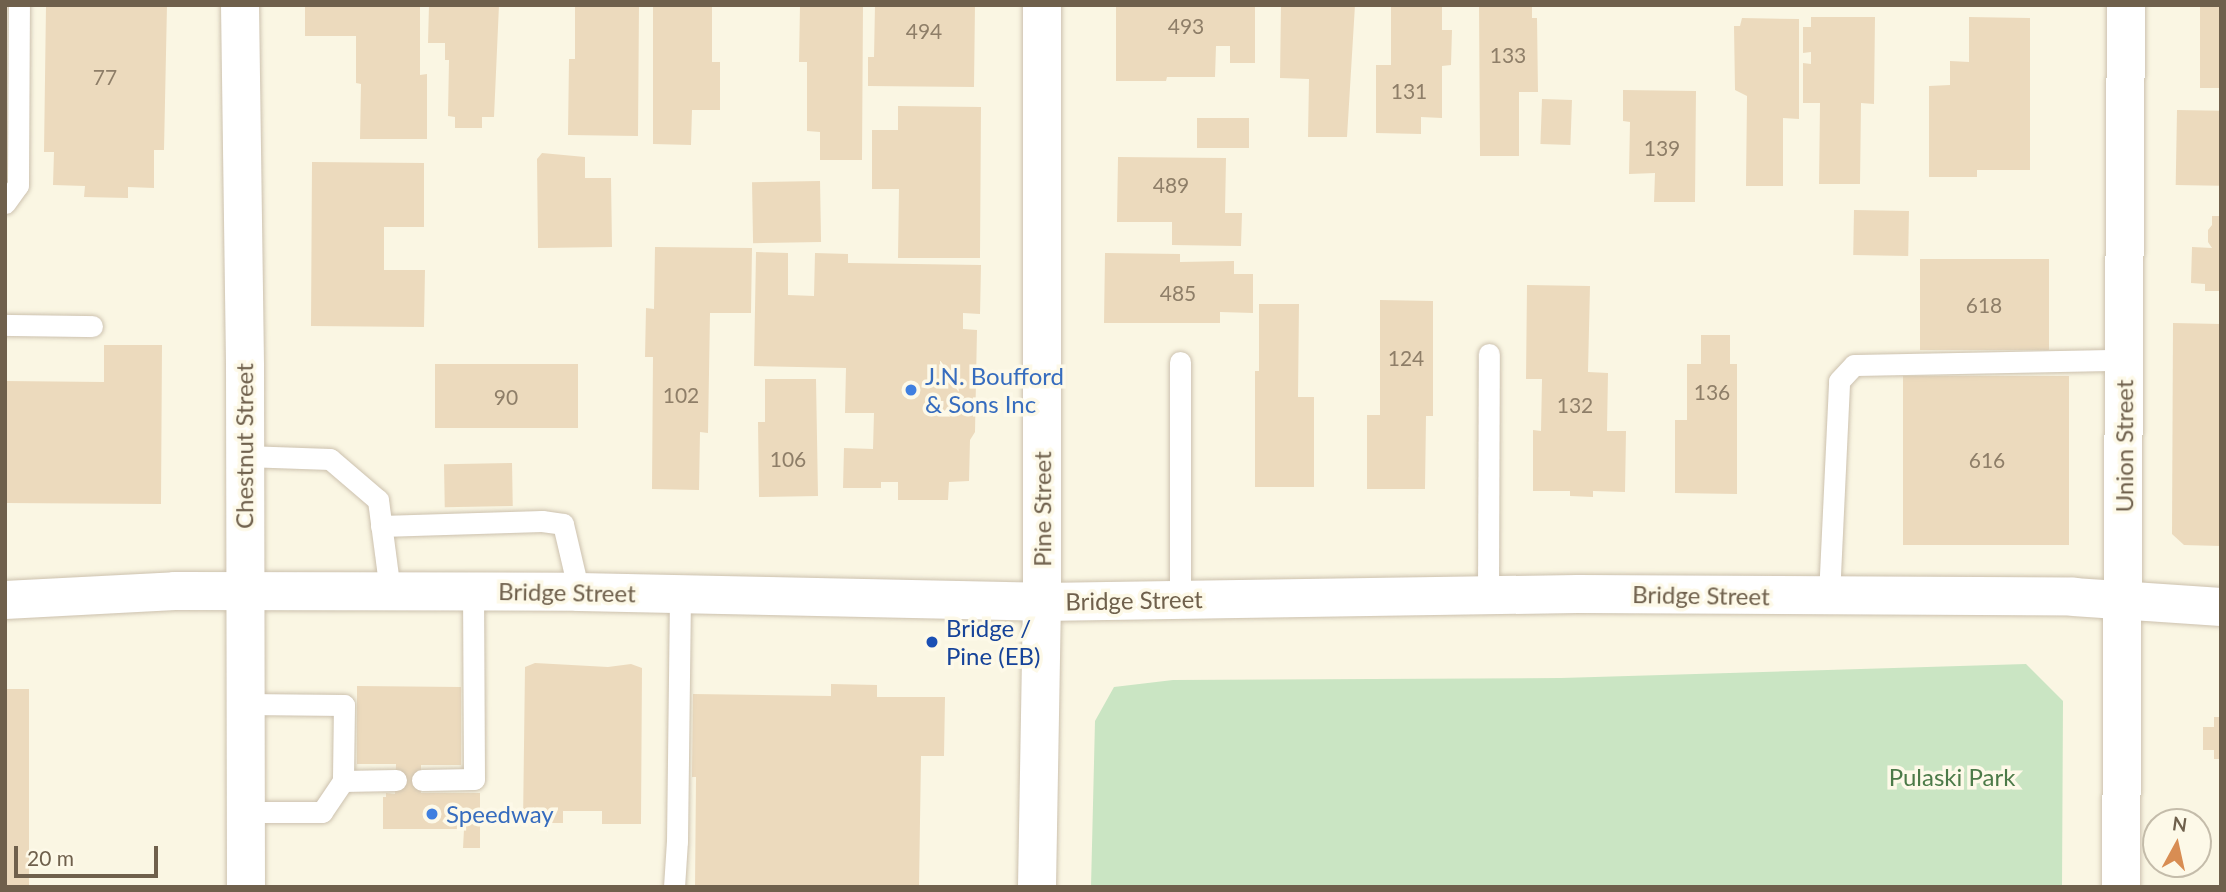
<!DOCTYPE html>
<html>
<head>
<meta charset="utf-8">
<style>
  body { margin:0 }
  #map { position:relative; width:2226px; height:892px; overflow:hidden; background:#faf6e3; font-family:Lato,sans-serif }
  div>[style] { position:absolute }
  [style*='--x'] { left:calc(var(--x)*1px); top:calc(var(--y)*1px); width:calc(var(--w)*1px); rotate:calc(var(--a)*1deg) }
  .green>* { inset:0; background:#cae5c3 }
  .building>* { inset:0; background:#ecdabd; transform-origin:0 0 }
  .roads { filter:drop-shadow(0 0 2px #ccc1ae) drop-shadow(0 0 2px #ccc1ae) }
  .service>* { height:21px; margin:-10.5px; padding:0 10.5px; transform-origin:10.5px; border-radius:10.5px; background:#fff }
  .minor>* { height:38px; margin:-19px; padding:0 19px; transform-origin:19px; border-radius:19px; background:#fff }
  .tertiary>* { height:38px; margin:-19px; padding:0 19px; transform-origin:19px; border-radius:19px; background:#fff }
  .secondary>* { height:38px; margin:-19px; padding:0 19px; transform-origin:19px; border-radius:19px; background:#fff }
  .dots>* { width:19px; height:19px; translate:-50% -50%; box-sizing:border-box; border:4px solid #fdf9e8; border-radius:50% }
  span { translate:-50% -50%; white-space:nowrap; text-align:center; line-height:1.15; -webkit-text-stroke:7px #fdf9e8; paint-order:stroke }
  .number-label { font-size:21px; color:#8e7e68 }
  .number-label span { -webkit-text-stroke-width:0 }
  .shop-label { font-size:24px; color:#366cbe }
  .left { translate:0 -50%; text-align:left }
  .street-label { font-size:24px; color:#6f604c }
  .transit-label { font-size:24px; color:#164399 }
  .park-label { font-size:24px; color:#4c7a48 }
  .frame { position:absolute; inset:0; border:7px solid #6f604c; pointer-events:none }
  .north { position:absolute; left:2142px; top:808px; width:70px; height:70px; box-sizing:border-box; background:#fdf9e8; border:2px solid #c4bcaa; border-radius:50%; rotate:8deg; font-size:19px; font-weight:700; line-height:28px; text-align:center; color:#6f604c }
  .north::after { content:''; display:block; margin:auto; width:24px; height:32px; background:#d88d53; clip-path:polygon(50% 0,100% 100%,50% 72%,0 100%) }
  .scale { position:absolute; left:14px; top:846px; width:144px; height:32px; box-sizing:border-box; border:4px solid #6f604c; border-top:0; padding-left:9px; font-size:21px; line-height:24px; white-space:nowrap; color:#6f604c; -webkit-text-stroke:5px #fdf9e8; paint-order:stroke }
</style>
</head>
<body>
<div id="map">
  <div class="green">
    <i style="clip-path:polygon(2026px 664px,2063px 701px,2062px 887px,1091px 887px,1095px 721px,1114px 687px,1173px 680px,1561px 678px)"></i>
  </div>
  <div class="building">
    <i style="clip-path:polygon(46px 5px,167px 5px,164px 150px,154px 150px,154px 188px,128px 187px,128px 198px,84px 197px,85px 186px,53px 185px,54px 152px,44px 152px)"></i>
    <i style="clip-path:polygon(305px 5px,420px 5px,420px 75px,427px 74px,427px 139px,360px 139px,361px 84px,356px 83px,356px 36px,305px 36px)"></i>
    <i style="clip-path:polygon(429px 5px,499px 5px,494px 117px,482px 117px,482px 128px,455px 128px,455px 117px,448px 116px,449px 60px,445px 60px,445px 43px,428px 43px)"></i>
    <i style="clip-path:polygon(575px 5px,639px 5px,638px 136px,568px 135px,569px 59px,575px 59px)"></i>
    <i style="clip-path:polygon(653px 5px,712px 5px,712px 62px,720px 62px,720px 110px,692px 110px,691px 145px,653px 144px)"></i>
    <i style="clip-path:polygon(800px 5px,863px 5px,862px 160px,820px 160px,820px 132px,807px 131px,807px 62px,799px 62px)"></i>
    <i style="clip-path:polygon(875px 5px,975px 5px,974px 87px,868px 86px,868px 57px,874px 57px)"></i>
    <i style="clip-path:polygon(1116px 5px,1255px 5px,1255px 63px,1230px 63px,1230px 46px,1216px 46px,1215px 77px,1167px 77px,1166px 81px,1116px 81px)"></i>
    <i style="clip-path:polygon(1281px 5px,1355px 5px,1347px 137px,1308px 137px,1309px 79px,1280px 78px)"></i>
    <i style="clip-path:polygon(1391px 5px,1442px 5px,1442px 30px,1452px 30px,1451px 65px,1442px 66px,1442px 118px,1421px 117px,1421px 134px,1376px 133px,1376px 65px,1391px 65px)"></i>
    <i style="clip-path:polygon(1479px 5px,1532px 5px,1532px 18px,1537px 18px,1538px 92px,1519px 92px,1519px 156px,1480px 156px)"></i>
    <i style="left:2200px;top:5px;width:21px;height:83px"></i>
    <i style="clip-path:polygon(1811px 17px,1875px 17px,1874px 104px,1861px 103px,1860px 184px,1819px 184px,1820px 103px,1803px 103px,1803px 63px,1811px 64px,1811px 52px,1803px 53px,1803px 27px,1811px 27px)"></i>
    <i style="clip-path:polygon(1969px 17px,2030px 18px,2030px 170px,1977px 170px,1977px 177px,1929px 177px,1929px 86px,1950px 85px,1950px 61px,1969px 62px)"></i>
    <i style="clip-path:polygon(1742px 18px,1799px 19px,1799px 119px,1783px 118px,1783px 186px,1746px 186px,1747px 96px,1735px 90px,1734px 26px,1740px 26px)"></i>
    <i style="clip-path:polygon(1623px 90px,1696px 91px,1695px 202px,1654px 202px,1655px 173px,1629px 174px,1630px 122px,1623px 121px)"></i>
    <i style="left:1542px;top:99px;width:30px;height:45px;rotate:2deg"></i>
    <i style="clip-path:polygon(898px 106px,981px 107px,980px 258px,898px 258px,899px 189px,872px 189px,872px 130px,898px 130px)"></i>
    <i style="left:2177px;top:110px;width:44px;height:75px;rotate:1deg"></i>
    <i style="left:1197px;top:118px;width:52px;height:30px"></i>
    <i style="clip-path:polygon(542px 153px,585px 157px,585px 178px,611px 178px,612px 247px,538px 248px,537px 159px)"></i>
    <i style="clip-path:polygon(1118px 157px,1226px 158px,1225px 213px,1242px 213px,1241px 246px,1172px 245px,1172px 222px,1117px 222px)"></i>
    <i style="clip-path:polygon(312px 162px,424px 163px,424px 227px,384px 227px,384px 270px,425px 270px,424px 327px,311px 326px)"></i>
    <i style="left:820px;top:181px;width:61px;height:68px;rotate:89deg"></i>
    <i style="left:1854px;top:210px;width:55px;height:45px;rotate:1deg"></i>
    <i style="clip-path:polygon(2212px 216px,2221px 216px,2221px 291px,2205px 291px,2205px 284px,2191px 283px,2192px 247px,2212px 248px,2208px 242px,2208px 230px,2212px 225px)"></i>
    <i style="clip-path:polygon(655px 247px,752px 248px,751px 313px,710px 313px,708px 433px,700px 432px,699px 490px,652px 489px,653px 357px,645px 357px,646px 308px,654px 309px)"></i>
    <i style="clip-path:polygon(756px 252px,788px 253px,788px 295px,814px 296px,815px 253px,848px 254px,848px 263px,981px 265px,980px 314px,963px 313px,963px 329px,977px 330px,975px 432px,970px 440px,969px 481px,949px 482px,948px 500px,898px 500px,898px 482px,881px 482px,881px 488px,843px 488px,844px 448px,873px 449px,874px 413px,845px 413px,846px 368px,754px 366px)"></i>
    <i style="clip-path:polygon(1105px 253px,1180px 254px,1180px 262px,1234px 261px,1234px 274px,1253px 274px,1253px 313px,1220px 312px,1220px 323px,1104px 323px)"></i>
    <i style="left:1920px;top:259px;width:129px;height:91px"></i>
    <i style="clip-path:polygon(1527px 285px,1590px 286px,1588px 372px,1608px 373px,1607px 431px,1626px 431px,1625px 492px,1593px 491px,1593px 497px,1570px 496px,1570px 491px,1533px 491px,1533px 430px,1541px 431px,1542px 379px,1526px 379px)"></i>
    <i style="clip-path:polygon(1380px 300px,1433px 301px,1433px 416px,1426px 416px,1425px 489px,1367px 489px,1367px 415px,1380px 415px)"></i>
    <i style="clip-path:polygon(1259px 304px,1299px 304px,1298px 397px,1314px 397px,1314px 487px,1255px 487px,1255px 371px,1259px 371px)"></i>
    <i style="clip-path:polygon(2173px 323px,2221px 324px,2221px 546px,2184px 545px,2172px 534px)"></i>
    <i style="clip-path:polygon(1701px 335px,1730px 335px,1730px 364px,1737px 364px,1737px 494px,1675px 493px,1675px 420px,1687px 420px,1687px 364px,1701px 364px)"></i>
    <i style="clip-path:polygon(104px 345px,162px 345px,161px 504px,5px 503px,5px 381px,104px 382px)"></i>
    <i style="left:435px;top:364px;width:143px;height:64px"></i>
    <i style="left:1903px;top:376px;width:166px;height:169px"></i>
    <i style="clip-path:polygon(765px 379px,816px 379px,818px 496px,759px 497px,758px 422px,765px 422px)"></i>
    <i style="left:512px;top:463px;width:43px;height:68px;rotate:89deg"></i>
    <i style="clip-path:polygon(535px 663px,608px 667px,631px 664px,642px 668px,641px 824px,602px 824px,602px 811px,563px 811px,563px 823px,523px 823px,525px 667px)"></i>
    <i style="clip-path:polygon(831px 684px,877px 685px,877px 697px,945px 697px,944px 756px,921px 756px,919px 887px,695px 887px,696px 777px,692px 777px,693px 694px,831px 696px)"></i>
    <i style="clip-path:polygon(357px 686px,461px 687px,461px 765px,421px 765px,421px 793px,480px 793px,480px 848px,463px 848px,464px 829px,383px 829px,383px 797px,386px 797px,386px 793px,395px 794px,396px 764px,357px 764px)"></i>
    <i style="left:5px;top:689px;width:24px;height:198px"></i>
    <i style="clip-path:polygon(2214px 717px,2221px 717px,2221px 759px,2214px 759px,2214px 750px,2203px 750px,2203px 727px,2214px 727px)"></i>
  </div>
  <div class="roads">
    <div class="service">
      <i style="--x:5;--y:203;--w:22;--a:-54"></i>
      <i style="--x:18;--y:185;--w:180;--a:-89.7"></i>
      <i style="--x:5;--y:325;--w:87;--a:0.7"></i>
      <i style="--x:1180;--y:362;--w:238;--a:90"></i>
      <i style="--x:245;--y:456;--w:85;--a:2"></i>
      <i style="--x:330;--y:459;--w:63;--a:40.5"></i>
      <i style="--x:378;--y:500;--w:92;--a:82.5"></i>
      <i style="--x:381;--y:526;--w:161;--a:-1.8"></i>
      <i style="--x:542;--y:521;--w:21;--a:8"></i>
      <i style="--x:563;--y:524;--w:70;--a:76.8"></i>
      <i style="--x:1488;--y:595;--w:241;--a:-89.8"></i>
      <i style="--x:1829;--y:596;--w:215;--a:-87.3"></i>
      <i style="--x:1839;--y:381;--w:22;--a:-47"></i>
      <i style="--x:1854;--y:365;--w:271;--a:-1.1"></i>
      <i style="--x:245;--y:704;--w:99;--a:0.6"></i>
      <i style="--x:344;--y:705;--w:76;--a:90.8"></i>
      <i style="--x:422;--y:780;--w:52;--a:-1.1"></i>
      <i style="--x:474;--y:779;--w:188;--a:-90.3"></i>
      <i style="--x:246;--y:812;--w:76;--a:0"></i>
      <i style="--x:322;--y:812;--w:37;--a:-56"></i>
      <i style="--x:343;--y:781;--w:53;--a:-1.1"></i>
      <i style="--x:674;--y:887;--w:46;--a:-86.3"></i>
      <i style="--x:677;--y:841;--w:247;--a:-89.3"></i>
    </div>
    <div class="minor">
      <i style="--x:240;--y:5;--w:362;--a:89.2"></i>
      <i style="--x:245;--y:367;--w:520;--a:89.89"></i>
      <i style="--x:1037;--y:887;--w:285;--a:-89"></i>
      <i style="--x:1042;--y:602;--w:597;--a:-90"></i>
    </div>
    <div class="tertiary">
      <i style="--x:2121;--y:887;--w:882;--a:-89.68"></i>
    </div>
    <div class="secondary">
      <i style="--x:5;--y:600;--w:170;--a:-3"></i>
      <i style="--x:175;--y:591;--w:404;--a:0.1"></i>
      <i style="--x:579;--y:592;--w:463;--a:1.2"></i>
      <i style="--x:1042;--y:602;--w:536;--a:-0.86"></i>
      <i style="--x:1578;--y:594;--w:496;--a:0.3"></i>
      <i style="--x:2074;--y:597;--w:147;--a:3.9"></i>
    </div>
  </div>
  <div class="dots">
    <i style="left:911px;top:390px;background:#3f7fe0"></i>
    <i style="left:932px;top:642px;background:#1a4fb4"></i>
    <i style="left:432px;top:814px;background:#3f7fe0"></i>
  </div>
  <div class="number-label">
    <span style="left:1186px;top:26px">493</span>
    <span style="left:924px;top:31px">494</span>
    <span style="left:1508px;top:55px">133</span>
    <span style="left:105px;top:77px">77</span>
    <span style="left:1409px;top:91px">131</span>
    <span style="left:1662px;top:148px">139</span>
    <span style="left:1171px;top:185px">489</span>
    <span style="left:1178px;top:293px">485</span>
    <span style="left:1984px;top:305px">618</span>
    <span style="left:1406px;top:358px">124</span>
    <span style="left:1712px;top:392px">136</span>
    <span style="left:681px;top:395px">102</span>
    <span style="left:506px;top:397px">90</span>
    <span style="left:1575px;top:405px">132</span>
    <span style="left:788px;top:459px">106</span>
    <span style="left:1987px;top:460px">616</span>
  </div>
  <div class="shop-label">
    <span class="left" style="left:925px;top:390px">J.N. Boufford<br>&amp; Sons Inc</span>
    <span class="left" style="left:446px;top:814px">Speedway</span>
  </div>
  <div class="street-label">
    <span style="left:244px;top:446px;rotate:-90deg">Chestnut Street</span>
    <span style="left:2124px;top:446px;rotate:-90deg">Union Street</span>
    <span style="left:1042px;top:509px;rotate:-90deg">Pine Street</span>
    <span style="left:567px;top:592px;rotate:1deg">Bridge Street</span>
    <span style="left:1701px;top:595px;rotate:1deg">Bridge Street</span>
    <span style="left:1134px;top:600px;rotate:-1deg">Bridge Street</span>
  </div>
  <div class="transit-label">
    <span class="left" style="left:946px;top:642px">Bridge /<br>Pine (EB)</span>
  </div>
  <div class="park-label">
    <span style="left:1952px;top:777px">Pulaski Park</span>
  </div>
  <div class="frame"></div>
  <div class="north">N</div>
  <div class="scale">20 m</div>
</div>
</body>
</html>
